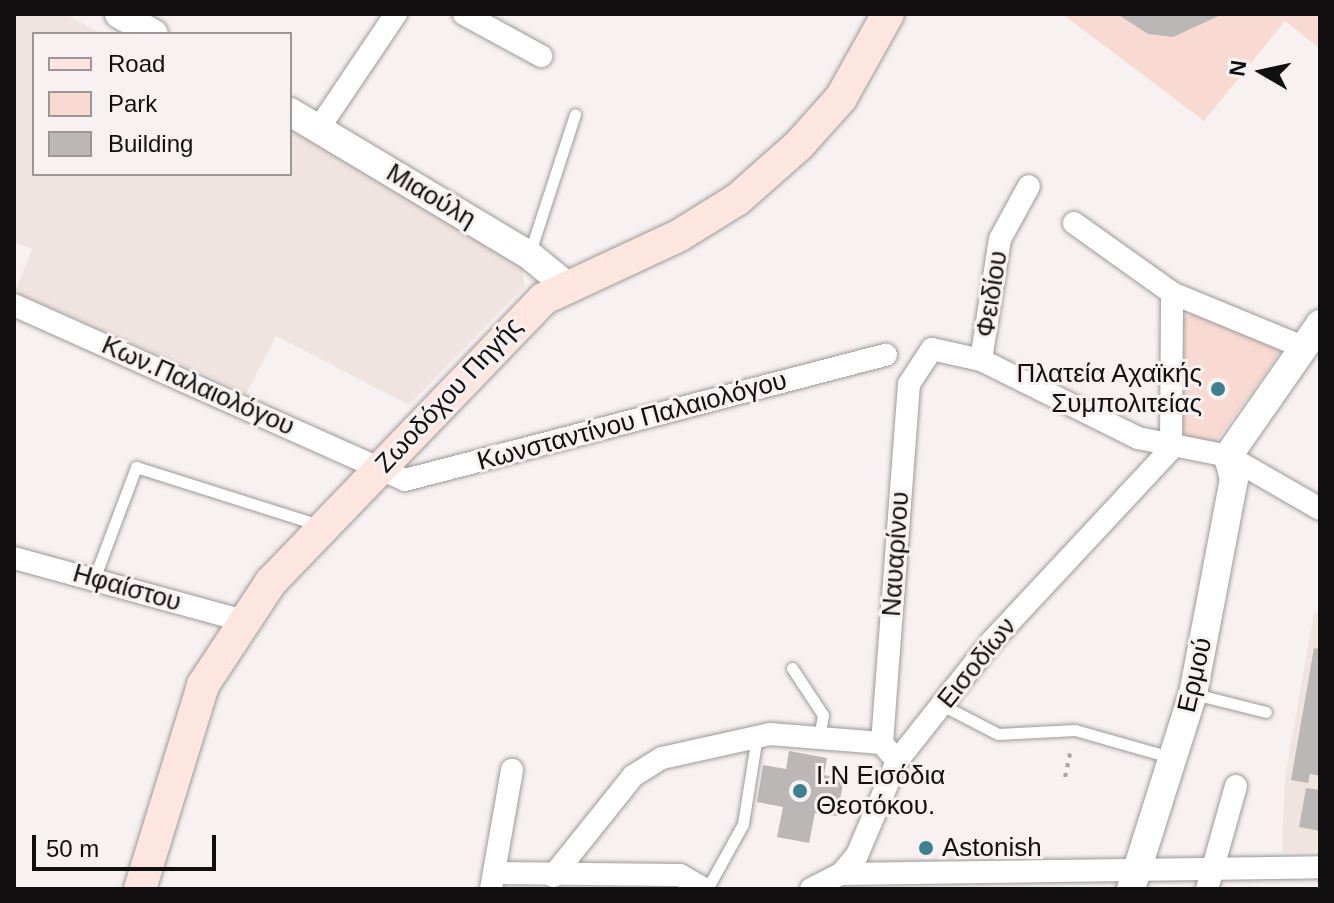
<!DOCTYPE html>
<html>
<head>
<meta charset="utf-8">
<style>
  body { margin:0 }
  #map { position:relative; width:1334px; height:903px; overflow:hidden; background:#f7f2f1; font-family:Helvetica,sans-serif }
  div>[style] { position:absolute }
  [style*='--x'] { left:calc(var(--x)*1px); top:calc(var(--y)*1px); width:calc(var(--w)*1px); rotate:calc(var(--a)*1deg) }
  .built>* { inset:0; background:#f0e4e0 }
  .green>* { inset:0; background:#f8dad2 }
  .building>* { inset:0; background:#bbb7b6 }
  .path>* { height:4px; margin-top:-2px; transform-origin:0; background:repeating-linear-gradient(90deg,#a9a5a5 0 4px,transparent 0 10px) }
  .roads { filter:drop-shadow(0 0 2px #9e9a99) drop-shadow(0 0 2px #9e9a99) }
  .service>* { height:11px; margin:-5.5px; padding:0 5.5px; transform-origin:5.5px; border-radius:5.5px; background:#fff }
  .minor>* { height:22px; margin:-11px; padding:0 11px; transform-origin:11px; border-radius:11px; background:#fff }
  .tertiary>* { height:28px; margin:-14px; padding:0 14px; transform-origin:14px; border-radius:14px; background:#fff }
  .secondary>* { height:32px; margin:-16px; padding:0 16px; transform-origin:16px; border-radius:16px; background:#fde6e0 }
  .dots>* { width:22px; height:22px; translate:-50% -50%; box-sizing:border-box; border:4px solid #f7f2f1; border-radius:50% }
  span { translate:-50% -50%; white-space:nowrap; text-align:center; line-height:1.15; -webkit-text-stroke:6px #f7f2f1; paint-order:stroke }
  .street-label { font-size:26px; color:#110f0f }
  .poi-label { font-size:26px; color:#110f0f }
  .right { translate:-100% -50%; text-align:right }
  .left { translate:0 -50%; text-align:left }
  .frame { position:absolute; inset:0; border:16px solid #110f0f; pointer-events:none }
  .legend { position:absolute; left:32px; top:32px; width:260px; height:144px; box-sizing:border-box; background:#f7f2f1; border:2px solid #9b9797; margin:0; padding:10px 14px; list-style:none; font-size:24px; color:#110f0f }
  .legend li { display:flex; align-items:center; gap:16px; height:40px }
  .legend b { width:40px; border:2px solid #9b9797 }
  .north { position:absolute; left:1222px; top:32px; width:80px; height:80px; -webkit-text-stroke:6px #f7f2f1; paint-order:stroke; rotate:279deg; font-size:22px; font-weight:700; line-height:32px; text-align:center; color:#110f0f }
  .north::after { content:''; display:block; margin:auto; width:28px; height:36px; background:#110f0f; clip-path:polygon(50% 0,100% 100%,50% 72%,0 100%) }
  .scale { position:absolute; left:32px; top:835px; width:184px; height:36px; box-sizing:border-box; border:4px solid #110f0f; border-top:0; padding-left:10px; font-size:24px; line-height:28px; white-space:nowrap; color:#110f0f; -webkit-text-stroke:6px #f7f2f1; paint-order:stroke }
</style>
</head>
<body>
<div id="map">
  <div class="built">
    <i style="clip-path:polygon(14px 14px,66px 14px,101px 34px,34px 34px,34px 174px,290px 174px,290px 128px,300px 131px,521px 265px,525px 286px,409px 405px,276px 336px,247px 393px,15px 292px,32px 249px,14px 242px)"></i>
    <i style="clip-path:polygon(1314px 612px,1320px 614px,1320px 851px,1282px 852px,1285px 777px)"></i>
  </div>
  <div class="green">
    <i style="clip-path:polygon(1062px 14px,1320px 14px,1320px 49px,1285px 21px,1204px 121px)"></i>
    <i style="clip-path:polygon(1194px 312px,1287px 343px,1216px 442px,1180px 436px,1181px 321px)"></i>
  </div>
  <div class="building">
    <i style="clip-path:polygon(1117px 14px,1223px 14px,1173px 37px,1148px 34px)"></i>
    <i style="clip-path:polygon(1314px 648px,1320px 649px,1320px 776px,1310px 774px,1308px 783px,1291px 780px)"></i>
    <i style="clip-path:polygon(789px 751px,827px 758px,824px 775px,844px 779px,837px 816px,815px 813px,809px 843px,777px 837px,783px 807px,757px 802px,763px 765px,786px 769px)"></i>
    <i style="clip-path:polygon(1306px 788px,1320px 790px,1320px 831px,1299px 827px)"></i>
  </div>
  <div class="path">
    <i style="--x:1065;--y:777;--w:30;--a:-78"></i>
  </div>
  <div class="roads">
    <div class="service">
      <i style="--x:529;--y:255;--w:148;--a:-71.9"></i>
      <i style="--x:94;--y:579;--w:120;--a:-69.4"></i>
      <i style="--x:136;--y:467;--w:192;--a:17.6"></i>
      <i style="--x:792;--y:668;--w:56;--a:56.6"></i>
      <i style="--x:823;--y:715;--w:23;--a:100"></i>
      <i style="--x:1194;--y:694;--w:74;--a:14"></i>
      <i style="--x:942;--y:705;--w:63;--a:27.4"></i>
      <i style="--x:998;--y:734;--w:77;--a:-3"></i>
      <i style="--x:1075;--y:730;--w:99;--a:15.9"></i>
      <i style="--x:707;--y:889;--w:74;--a:-61"></i>
      <i style="--x:743;--y:824;--w:89;--a:-81"></i>
    </div>
    <div class="minor">
      <i style="--x:464;--y:14;--w:88;--a:28.6"></i>
      <i style="--x:319;--y:128;--w:138;--a:-56"></i>
      <i style="--x:1074;--y:223;--w:120;--a:35.5"></i>
      <i style="--x:14;--y:305;--w:428;--a:24.1"></i>
      <i style="--x:405;--y:480;--w:497;--a:-14.6"></i>
      <i style="--x:981;--y:360;--w:122;--a:-81.1"></i>
      <i style="--x:1000;--y:239;--w:60;--a:-61.3"></i>
      <i style="--x:1171;--y:449;--w:156;--a:-89.6"></i>
      <i style="--x:1172;--y:293;--w:142;--a:22.4"></i>
      <i style="--x:14;--y:558;--w:234;--a:15.3"></i>
      <i style="--x:897;--y:761;--w:23;--a:-130"></i>
      <i style="--x:882;--y:743;--w:360;--a:-85.7"></i>
      <i style="--x:909;--y:384;--w:42;--a:-56.7"></i>
      <i style="--x:932;--y:349;--w:50;--a:12.7"></i>
      <i style="--x:981;--y:360;--w:175;--a:26.4"></i>
      <i style="--x:1138;--y:438;--w:92;--a:11.3"></i>
      <i style="--x:1228;--y:456;--w:106;--a:29.9"></i>
      <i style="--x:494;--y:873;--w:186;--a:0.6"></i>
      <i style="--x:680;--y:875;--w:28;--a:30"></i>
      <i style="--x:841;--y:874;--w:479;--a:-0.8"></i>
      <i style="--x:553;--y:876;--w:128;--a:-51.3"></i>
      <i style="--x:633;--y:776;--w:34;--a:-32"></i>
      <i style="--x:662;--y:758;--w:111;--a:-12.5"></i>
      <i style="--x:770;--y:734;--w:112;--a:4.6"></i>
      <i style="--x:491;--y:889;--w:121;--a:-80"></i>
      <i style="--x:811;--y:889;--w:34;--a:-27"></i>
      <i style="--x:841;--y:874;--w:25;--a:-50"></i>
      <i style="--x:857;--y:855;--w:102;--a:-66.9"></i>
      <i style="--x:897;--y:761;--w:153;--a:-51.6"></i>
      <i style="--x:992;--y:641;--w:262;--a:-47"></i>
      <i style="--x:1207;--y:889;--w:107;--a:-74.3"></i>
    </div>
    <div class="tertiary">
      <i style="--x:119;--y:14;--w:40;--a:29.7"></i>
      <i style="--x:290;--y:112;--w:279;--a:30.9"></i>
      <i style="--x:529;--y:255;--w:49;--a:39.2"></i>
      <i style="--x:1131;--y:889;--w:205;--a:-72.4"></i>
      <i style="--x:1193;--y:694;--w:219;--a:-79.2"></i>
      <i style="--x:1234;--y:479;--w:24;--a:-105"></i>
      <i style="--x:1228;--y:456;--w:161;--a:-55.1"></i>
    </div>
    <div class="secondary">
      <i style="--x:140;--y:889;--w:214;--a:-72.8"></i>
      <i style="--x:203;--y:685;--w:123;--a:-56.6"></i>
      <i style="--x:271;--y:582;--w:393;--a:-46.1"></i>
      <i style="--x:543;--y:299;--w:151;--a:-25"></i>
      <i style="--x:680;--y:235;--w:68;--a:-31.8"></i>
      <i style="--x:738;--y:199;--w:81;--a:-41.5"></i>
      <i style="--x:799;--y:145;--w:63;--a:-48.2"></i>
      <i style="--x:841;--y:98;--w:96;--a:-60.8"></i>
    </div>
  </div>
  <div class="dots">
    <i style="left:1218px;top:389px;background:#3d8090"></i>
    <i style="left:800px;top:791px;background:#3d8090"></i>
    <i style="left:926px;top:848px;background:#3d8090"></i>
  </div>
  <div class="street-label">
    <span style="left:431px;top:196px;rotate:31deg">Μιαούλη</span>
    <span style="left:992px;top:294px;rotate:-81deg">Φειδίου</span>
    <span style="left:198px;top:386px;rotate:24deg">Κων.Παλαιολόγου</span>
    <span style="left:449px;top:395px;rotate:-47deg">Ζωοδόχου Πηγής</span>
    <span style="left:632px;top:421px;rotate:-15deg">Κωνσταντίνου Παλαιολόγου</span>
    <span style="left:896px;top:554px;rotate:-86deg">Ναυαρίνου</span>
    <span style="left:127px;top:588px;rotate:16deg">Ηφαίστου</span>
    <span style="left:977px;top:663px;rotate:-51deg">Εισοδίων</span>
    <span style="left:1195px;top:675px;rotate:-77deg">Ερμού</span>
  </div>
  <div class="poi-label">
    <span class="right" style="left:1202px;top:389px">Πλατεία Αχαϊκής<br>Συμπολιτείας</span>
    <span class="left" style="left:816px;top:791px">Ι.Ν Εισόδια<br>Θεοτόκου.</span>
    <span class="left" style="left:942px;top:848px">Astonish</span>
  </div>
  <div class="frame"></div>
  <ul class="legend">
  <li><b style="height:10px;background:#fde6e0"></b>Road</li>
  <li><b style="height:22px;background:#f8dad2"></b>Park</li>
  <li><b style="height:22px;background:#bbb7b6"></b>Building</li>
  </ul>
  <div class="north">N</div>
  <div class="scale">50 m</div>
</div>
</body>
</html>
